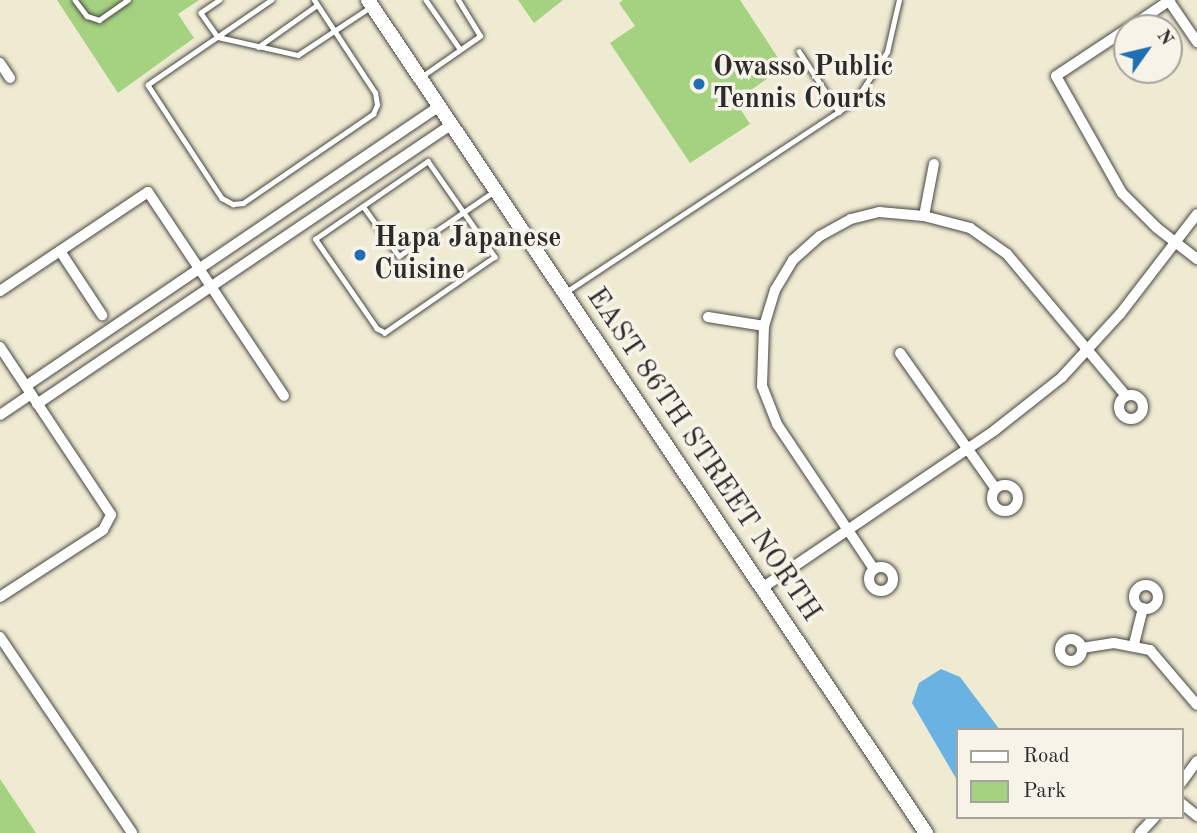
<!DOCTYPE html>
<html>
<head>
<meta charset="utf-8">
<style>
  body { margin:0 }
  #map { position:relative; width:1197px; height:833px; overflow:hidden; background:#efead2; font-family:"Old Standard TT",serif }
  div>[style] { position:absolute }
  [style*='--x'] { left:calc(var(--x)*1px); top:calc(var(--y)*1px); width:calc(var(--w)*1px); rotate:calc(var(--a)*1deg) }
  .green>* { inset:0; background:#a5d280 }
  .water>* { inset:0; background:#6ab2e1 }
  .roads { filter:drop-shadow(0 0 2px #484844) drop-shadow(0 0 2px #484844) }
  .lane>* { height:4.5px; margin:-2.25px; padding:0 2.25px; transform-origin:2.25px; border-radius:2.25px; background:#fff }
  .street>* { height:10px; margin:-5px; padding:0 5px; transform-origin:5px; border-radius:5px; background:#fff }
  .street>.ring { margin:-5px; padding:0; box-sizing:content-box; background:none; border:10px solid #fff; border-radius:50% }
  .secondary>* { height:14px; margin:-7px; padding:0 7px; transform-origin:7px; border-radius:7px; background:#fff }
  .dots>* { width:19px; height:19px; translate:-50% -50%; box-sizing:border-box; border:4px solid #f7f3e8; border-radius:50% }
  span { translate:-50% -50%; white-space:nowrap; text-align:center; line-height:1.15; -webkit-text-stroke:7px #f7f3e8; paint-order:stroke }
  .poi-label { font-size:28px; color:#2b2b2b; font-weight:700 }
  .left { translate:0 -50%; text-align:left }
  .street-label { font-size:28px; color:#2b2b2b }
  .legend { position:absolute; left:956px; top:728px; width:228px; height:91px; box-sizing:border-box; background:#f7f3e8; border:2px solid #a5a39c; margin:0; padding:9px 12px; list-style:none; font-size:21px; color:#2b2b2b }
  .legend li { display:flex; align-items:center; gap:14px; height:35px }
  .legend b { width:35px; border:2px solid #a5a39c }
  .north { position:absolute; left:1113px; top:14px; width:70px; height:70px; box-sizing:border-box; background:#f7f3e8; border:2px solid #a5a39c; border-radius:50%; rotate:56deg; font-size:19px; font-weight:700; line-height:28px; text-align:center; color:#2b2b2b }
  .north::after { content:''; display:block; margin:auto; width:24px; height:32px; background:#1f6fb2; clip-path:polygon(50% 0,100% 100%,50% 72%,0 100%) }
</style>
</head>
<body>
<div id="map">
  <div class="green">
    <i style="clip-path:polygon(57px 0,199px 0,178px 14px,194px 38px,118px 93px)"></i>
    <i style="clip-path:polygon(518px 0,563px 0,534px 23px)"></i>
    <i style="clip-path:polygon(623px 0,740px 0,784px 67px,735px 101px,750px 124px,690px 163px,610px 43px,635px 26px,619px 3px)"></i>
    <i style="clip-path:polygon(0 779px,36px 833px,0 833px)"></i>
  </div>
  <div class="water">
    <i style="clip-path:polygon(941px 669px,960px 677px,1000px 730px,957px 730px,957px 780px,912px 703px,919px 683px)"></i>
  </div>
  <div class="roads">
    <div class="lane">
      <i style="--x:75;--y:0;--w:20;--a:53"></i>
      <i style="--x:87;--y:16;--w:13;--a:18"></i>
      <i style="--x:99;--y:20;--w:35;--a:-35"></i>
      <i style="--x:220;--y:0;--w:23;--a:146"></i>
      <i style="--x:201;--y:13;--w:29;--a:55"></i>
      <i style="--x:218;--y:37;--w:82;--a:12.7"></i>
      <i style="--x:298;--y:55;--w:85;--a:-33.5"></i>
      <i style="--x:272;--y:0;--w:150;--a:145.6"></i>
      <i style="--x:148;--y:85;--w:135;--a:56.8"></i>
      <i style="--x:222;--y:198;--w:13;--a:29"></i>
      <i style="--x:233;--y:204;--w:10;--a:-6"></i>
      <i style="--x:243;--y:203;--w:158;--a:-34.4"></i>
      <i style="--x:373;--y:114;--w:10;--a:-66"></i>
      <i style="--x:377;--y:105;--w:12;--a:-99"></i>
      <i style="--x:375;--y:93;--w:111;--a:-123.3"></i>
      <i style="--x:426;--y:0;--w:60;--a:55.2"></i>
      <i style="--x:258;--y:47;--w:72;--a:-35.4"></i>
      <i style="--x:799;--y:51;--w:73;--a:56.7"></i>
      <i style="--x:421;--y:77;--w:72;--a:-34.8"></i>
      <i style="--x:480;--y:36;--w:42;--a:-121.4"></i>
      <i style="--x:428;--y:161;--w:117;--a:55.1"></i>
      <i style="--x:495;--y:257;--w:134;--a:145.4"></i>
      <i style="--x:385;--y:333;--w:9;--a:-153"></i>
      <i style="--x:377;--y:329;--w:109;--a:-124.6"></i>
      <i style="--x:315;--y:239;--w:137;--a:-34.6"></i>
      <i style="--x:363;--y:206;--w:62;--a:54.2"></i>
      <i style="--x:399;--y:256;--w:114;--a:-34.2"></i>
      <i style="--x:566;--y:292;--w:346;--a:-33.5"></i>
      <i style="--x:855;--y:101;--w:59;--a:-56.9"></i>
      <i style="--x:887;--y:52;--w:53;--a:-77"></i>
    </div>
    <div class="street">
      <i style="--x:1169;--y:1;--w:50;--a:55.7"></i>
      <i style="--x:1129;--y:28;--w:50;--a:-34.3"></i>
      <i style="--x:1127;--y:29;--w:85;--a:146.5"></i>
      <i style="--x:1056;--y:76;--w:134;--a:60.6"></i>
      <i style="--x:1122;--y:193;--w:49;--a:45"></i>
      <i style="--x:1157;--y:228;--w:51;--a:37.8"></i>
      <i style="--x:0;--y:63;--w:18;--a:56"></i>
      <i style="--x:924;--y:216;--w:53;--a:-79.1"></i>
      <i style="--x:60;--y:251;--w:77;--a:56.7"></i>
      <i style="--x:0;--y:291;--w:178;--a:-33.8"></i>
      <i style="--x:148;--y:192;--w:245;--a:56.3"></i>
      <i style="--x:708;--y:317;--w:57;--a:9.1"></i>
      <i style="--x:0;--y:347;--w:201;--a:56.5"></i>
      <i style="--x:111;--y:515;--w:17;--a:118"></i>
      <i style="--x:103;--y:530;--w:123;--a:147"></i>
      <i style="--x:900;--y:353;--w:166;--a:54.8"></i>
      <i style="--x:26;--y:386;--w:500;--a:-34.1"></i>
      <i class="ring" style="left:1119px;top:395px;width:14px;height:14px"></i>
      <i style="--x:37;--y:404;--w:501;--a:-34.01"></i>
      <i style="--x:0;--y:415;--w:37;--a:-34"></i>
      <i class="ring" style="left:992px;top:485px;width:16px;height:16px"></i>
      <i class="ring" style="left:869px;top:567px;width:14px;height:14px"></i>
      <i style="--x:874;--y:569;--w:174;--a:-123.8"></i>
      <i style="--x:777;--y:424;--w:41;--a:-111.5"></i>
      <i style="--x:762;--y:386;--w:60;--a:-88.1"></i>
      <i style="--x:764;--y:326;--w:38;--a:-73"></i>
      <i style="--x:775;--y:290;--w:35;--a:-59"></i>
      <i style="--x:793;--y:260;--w:36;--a:-42"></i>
      <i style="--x:820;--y:236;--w:35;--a:-29"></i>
      <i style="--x:851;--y:219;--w:29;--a:-14"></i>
      <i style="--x:879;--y:212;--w:45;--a:5.1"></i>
      <i style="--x:924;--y:216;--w:48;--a:14.6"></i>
      <i style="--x:970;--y:228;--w:45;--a:35.1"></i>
      <i style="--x:1007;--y:254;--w:185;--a:50"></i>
      <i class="ring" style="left:1134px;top:585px;width:14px;height:14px"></i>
      <i style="--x:762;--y:588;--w:282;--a:-34.1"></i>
      <i style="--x:995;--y:430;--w:85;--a:-38.3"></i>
      <i style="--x:1062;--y:377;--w:86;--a:-47.4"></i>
      <i style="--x:1120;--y:314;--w:126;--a:-52.4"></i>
      <i style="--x:0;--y:637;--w:236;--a:56"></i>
      <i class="ring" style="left:1060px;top:639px;width:12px;height:12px"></i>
      <i style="--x:1134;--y:644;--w:37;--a:-76"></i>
      <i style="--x:1082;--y:648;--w:32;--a:-9"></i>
      <i style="--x:1114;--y:643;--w:37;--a:11"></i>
      <i style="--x:1150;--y:650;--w:72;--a:49.5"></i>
      <i style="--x:1181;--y:783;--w:27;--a:-54"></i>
      <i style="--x:1181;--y:803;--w:21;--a:39"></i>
      <i style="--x:1140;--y:833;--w:22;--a:-47"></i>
    </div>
    <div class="secondary">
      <i style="--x:368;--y:0;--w:1003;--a:56.18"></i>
    </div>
  </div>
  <div class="dots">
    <i style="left:699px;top:84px;background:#1f6fb2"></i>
    <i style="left:360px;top:255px;background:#1f6fb2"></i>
  </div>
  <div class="poi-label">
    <span class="left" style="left:713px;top:84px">Owasso Public<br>Tennis Courts</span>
    <span class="left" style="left:374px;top:255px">Hapa Japanese<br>Cuisine</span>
  </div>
  <div class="street-label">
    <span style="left:703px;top:455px;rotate:56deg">EAST 86TH STREET NORTH</span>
  </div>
  <ul class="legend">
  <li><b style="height:9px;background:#fff"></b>Road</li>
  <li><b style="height:19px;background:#a5d280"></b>Park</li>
  </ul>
  <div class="north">N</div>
</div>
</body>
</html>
